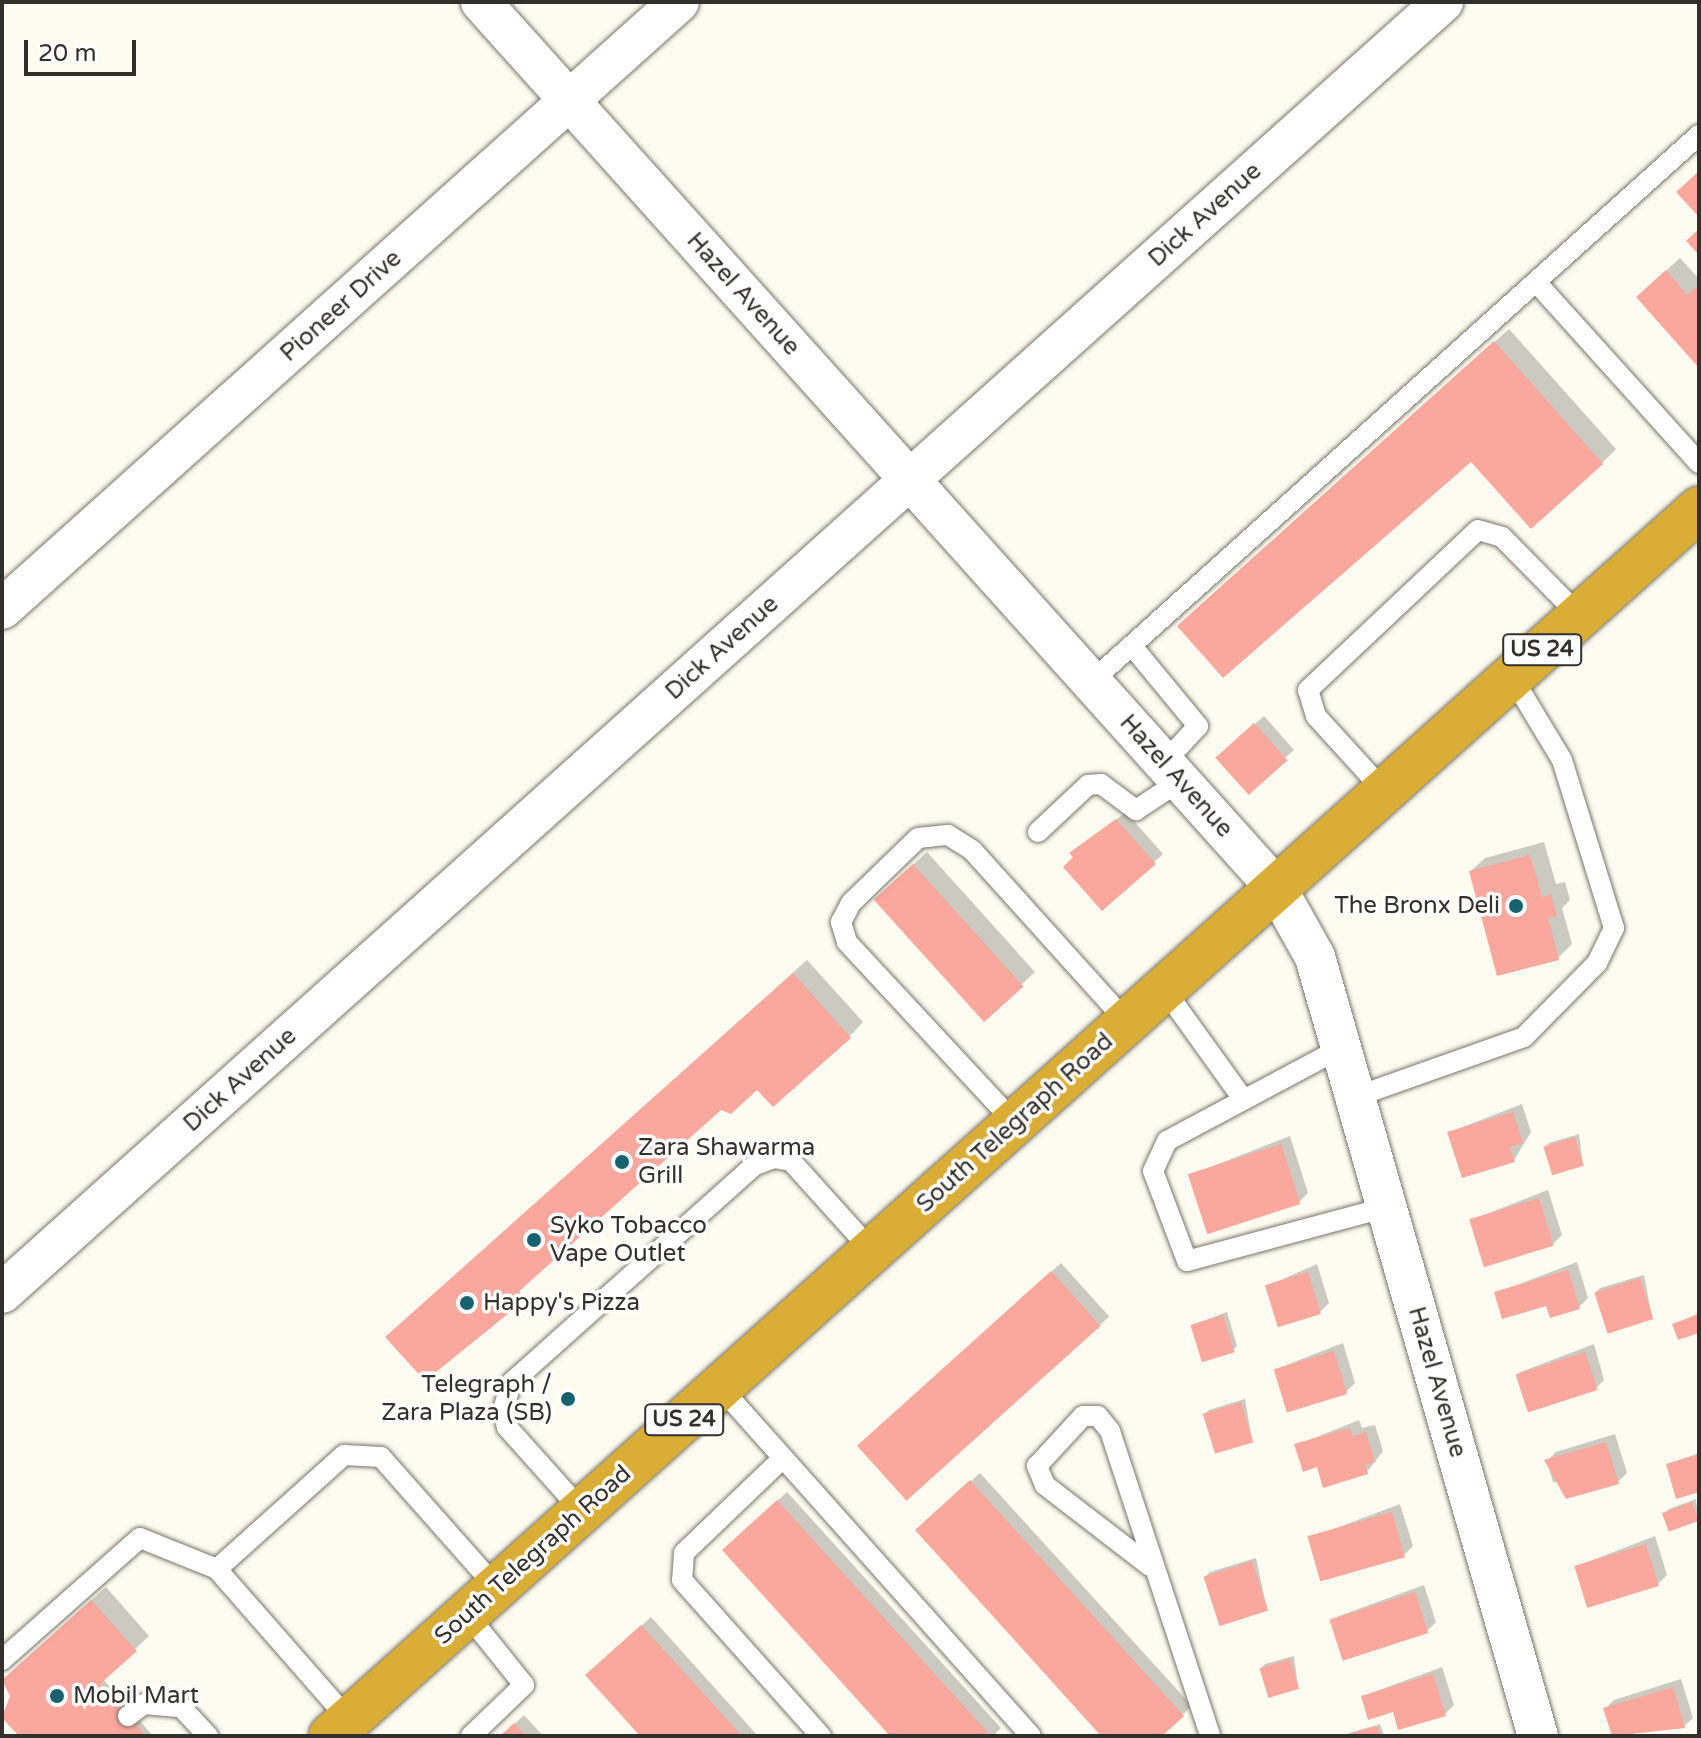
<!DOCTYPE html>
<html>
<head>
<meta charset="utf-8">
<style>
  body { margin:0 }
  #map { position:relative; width:1701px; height:1738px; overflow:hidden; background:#fefcf0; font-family:"Varela Round",sans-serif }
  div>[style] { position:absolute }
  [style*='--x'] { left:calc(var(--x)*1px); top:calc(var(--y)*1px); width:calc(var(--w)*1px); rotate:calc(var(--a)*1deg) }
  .shadow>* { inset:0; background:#0003; transform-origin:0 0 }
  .building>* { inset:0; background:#faa79d; transform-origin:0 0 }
  .roads { filter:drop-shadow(0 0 2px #77756b) drop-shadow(0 0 2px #77756b) }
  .lane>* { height:20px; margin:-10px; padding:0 10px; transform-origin:10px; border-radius:10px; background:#fff }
  .street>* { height:40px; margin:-20px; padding:0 20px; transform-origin:20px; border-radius:20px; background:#fff }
  .highway>* { height:44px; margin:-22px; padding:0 22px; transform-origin:22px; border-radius:22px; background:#d9ad36 }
  .dots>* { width:22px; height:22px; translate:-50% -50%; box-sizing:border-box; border:4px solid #fff; border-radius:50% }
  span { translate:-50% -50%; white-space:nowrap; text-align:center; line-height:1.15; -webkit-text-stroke:7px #fff; paint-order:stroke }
  .shield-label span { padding:2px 6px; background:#fff; border:2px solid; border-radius:6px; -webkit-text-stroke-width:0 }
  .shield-label { font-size:22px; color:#31302c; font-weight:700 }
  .street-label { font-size:24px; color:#31302c }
  .poi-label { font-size:24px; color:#31302c }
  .right { translate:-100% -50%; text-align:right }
  .left { translate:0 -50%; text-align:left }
  .frame { position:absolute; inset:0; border:4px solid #31302c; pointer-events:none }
  .scale { position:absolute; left:24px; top:40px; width:112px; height:36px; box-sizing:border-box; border:4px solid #31302c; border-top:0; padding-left:10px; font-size:24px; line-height:28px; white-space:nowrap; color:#31302c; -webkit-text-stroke:6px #fff; paint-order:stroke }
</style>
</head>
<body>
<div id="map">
  <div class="shadow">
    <i style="clip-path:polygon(1680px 258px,1699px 279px,1699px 365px,1652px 283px)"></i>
    <i style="clip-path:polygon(1509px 329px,1616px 449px,1602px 463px,1531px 527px,1471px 460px,1193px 612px)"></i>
    <i style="clip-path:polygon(1264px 716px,1294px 750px,1285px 758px,1227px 749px)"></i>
    <i style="clip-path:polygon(1126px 812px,1163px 854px,1154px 862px,1072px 853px)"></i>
    <i style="clip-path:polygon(1544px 842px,1556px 884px,1565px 882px,1570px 900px,1562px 908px,1572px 944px,1558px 958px,1471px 871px,1485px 858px)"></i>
    <i style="clip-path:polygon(927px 852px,1035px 972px,1021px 985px,890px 886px)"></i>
    <i style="clip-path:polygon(807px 960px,863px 1022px,850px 1036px,773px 1104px,758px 1087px,721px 1108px,519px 1288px,522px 1297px,508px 1312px,402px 1323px)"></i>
    <i style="clip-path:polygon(1522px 1104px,1531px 1132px,1514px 1160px,1450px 1132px)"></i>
    <i style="clip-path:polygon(1579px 1134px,1583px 1165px,1545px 1147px,1549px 1143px)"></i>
    <i style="clip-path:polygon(1290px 1136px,1308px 1193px,1299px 1202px,1190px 1175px)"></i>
    <i style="clip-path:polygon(1548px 1190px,1562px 1235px,1553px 1244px,1471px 1220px)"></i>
    <i style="clip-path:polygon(1577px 1262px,1588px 1298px,1579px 1307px,1496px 1293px)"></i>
    <i style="left:1061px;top:1263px;width:72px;height:259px;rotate:48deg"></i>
    <i style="clip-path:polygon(1317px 1264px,1329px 1303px,1320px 1312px,1267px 1286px)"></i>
    <i style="clip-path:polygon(1644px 1275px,1652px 1317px,1596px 1292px,1600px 1288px)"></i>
    <i style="clip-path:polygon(1227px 1312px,1237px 1346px,1233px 1350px,1192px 1325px)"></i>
    <i style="clip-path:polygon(1699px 1313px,1699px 1330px,1679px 1337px,1675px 1324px)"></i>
    <i style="clip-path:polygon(1343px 1343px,1355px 1383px,1346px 1392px,1276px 1369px)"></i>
    <i style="clip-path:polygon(1594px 1344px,1604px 1380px,1595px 1389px,1518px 1373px)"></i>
    <i style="clip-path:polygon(1245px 1399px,1252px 1440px,1205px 1414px,1209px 1410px)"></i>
    <i style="clip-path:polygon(1359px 1420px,1362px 1428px,1375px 1425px,1383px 1451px,1367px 1472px,1318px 1465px,1297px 1445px)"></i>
    <i style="clip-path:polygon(1615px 1434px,1627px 1473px,1618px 1482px,1553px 1482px,1547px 1461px,1556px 1452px)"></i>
    <i style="clip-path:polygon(1699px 1453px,1699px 1490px,1678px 1496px,1668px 1465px)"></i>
    <i style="clip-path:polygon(980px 1473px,1192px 1706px,1159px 1736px,1104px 1736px,926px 1522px)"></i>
    <i style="clip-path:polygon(787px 1492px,1001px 1728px,993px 1736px,893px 1736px,733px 1541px)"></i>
    <i style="clip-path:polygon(1696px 1499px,1698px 1519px,1665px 1513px,1669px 1509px)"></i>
    <i style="clip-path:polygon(1400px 1504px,1413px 1546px,1404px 1555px,1310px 1538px)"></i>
    <i style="clip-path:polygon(1655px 1536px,1667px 1575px,1658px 1584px,1577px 1566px)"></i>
    <i style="clip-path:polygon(1256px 1558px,1267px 1609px,1206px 1576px,1210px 1572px)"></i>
    <i style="clip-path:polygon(1424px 1585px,1436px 1622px,1427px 1631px,1331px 1619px)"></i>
    <i style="clip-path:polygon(106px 1587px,149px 1636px,103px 1679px,153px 1736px,21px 1736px,2px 1715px,12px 1695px,2px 1682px)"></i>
    <i style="clip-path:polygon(651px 1617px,758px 1736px,643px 1736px,597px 1666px)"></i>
    <i style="clip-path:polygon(1294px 1656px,1298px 1687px,1261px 1668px,1265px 1664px)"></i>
    <i style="clip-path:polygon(1442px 1667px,1454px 1705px,1445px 1714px,1394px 1709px,1363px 1696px)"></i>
    <i style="clip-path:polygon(1681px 1679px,1693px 1718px,1683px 1727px,1614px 1736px,1605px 1709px,1614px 1700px)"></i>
    <i style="clip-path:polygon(524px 1715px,543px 1736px,502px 1736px)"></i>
    <i style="clip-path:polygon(1380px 1724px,1384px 1736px,1346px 1736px,1349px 1733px)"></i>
  </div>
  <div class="building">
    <i style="clip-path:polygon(1699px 171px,1699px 217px,1676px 192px)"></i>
    <i style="clip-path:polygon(1699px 229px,1699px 255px,1686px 241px)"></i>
    <i style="clip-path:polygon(1666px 270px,1687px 295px,1699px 285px,1699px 368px,1636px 297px)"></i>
    <i style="clip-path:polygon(1494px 341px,1603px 464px,1531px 529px,1471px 462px,1223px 678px,1177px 626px)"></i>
    <i style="left:1254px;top:723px;width:50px;height:52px;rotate:48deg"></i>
    <i style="clip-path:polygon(1116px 819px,1156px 864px,1102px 911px,1063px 867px,1073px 857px,1069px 853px)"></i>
    <i style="clip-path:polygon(1530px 855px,1542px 897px,1551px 894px,1557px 916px,1548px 918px,1559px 960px,1497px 976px,1469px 871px)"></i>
    <i style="left:913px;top:864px;width:165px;height:53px;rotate:48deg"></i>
    <i style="clip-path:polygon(793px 973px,851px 1038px,773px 1107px,757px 1090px,731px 1114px,721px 1110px,506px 1303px,509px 1313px,425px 1381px,385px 1337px)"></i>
    <i style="clip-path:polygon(1513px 1112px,1523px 1143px,1510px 1147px,1515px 1162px,1462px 1178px,1447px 1132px)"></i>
    <i style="left:1575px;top:1137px;width:30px;height:33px;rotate:73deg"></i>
    <i style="left:1281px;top:1144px;width:63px;height:98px;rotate:72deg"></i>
    <i style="left:1539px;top:1198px;width:50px;height:73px;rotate:73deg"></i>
    <i style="clip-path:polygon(1568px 1270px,1580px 1309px,1550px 1318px,1546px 1306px,1502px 1319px,1494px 1292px)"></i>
    <i style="left:1051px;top:1271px;width:74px;height:261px;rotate:48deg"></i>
    <i style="left:1308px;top:1272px;width:44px;height:45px;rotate:73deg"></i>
    <i style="left:1640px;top:1278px;width:43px;height:48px;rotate:72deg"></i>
    <i style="left:1223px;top:1315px;width:39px;height:34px;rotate:73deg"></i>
    <i style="clip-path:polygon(1697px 1315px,1699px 1333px,1678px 1340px,1672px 1324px)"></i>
    <i style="left:1334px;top:1351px;width:45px;height:63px;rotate:73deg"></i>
    <i style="left:1585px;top:1352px;width:40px;height:73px;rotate:72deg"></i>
    <i style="left:1241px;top:1402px;width:42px;height:40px;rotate:73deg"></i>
    <i style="clip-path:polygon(1350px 1428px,1353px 1436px,1366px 1432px,1375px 1462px,1365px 1465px,1368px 1474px,1323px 1488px,1317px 1467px,1303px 1472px,1294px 1444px)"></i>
    <i style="clip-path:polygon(1606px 1442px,1619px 1484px,1566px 1499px,1544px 1460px)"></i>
    <i style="clip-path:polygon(1698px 1454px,1699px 1492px,1676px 1499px,1666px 1464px)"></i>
    <i style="clip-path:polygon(970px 1480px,1184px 1716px,1162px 1736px,1101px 1736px,915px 1530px)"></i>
    <i style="clip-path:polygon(777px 1500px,991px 1736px,890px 1736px,722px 1550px)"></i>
    <i style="left:1692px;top:1502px;width:20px;height:32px;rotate:70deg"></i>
    <i style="left:1392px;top:1512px;width:47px;height:88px;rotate:74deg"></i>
    <i style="left:1646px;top:1544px;width:44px;height:75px;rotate:73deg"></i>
    <i style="left:1252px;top:1561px;width:52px;height:51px;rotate:72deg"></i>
    <i style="left:1415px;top:1592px;width:43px;height:90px;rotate:72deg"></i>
    <i style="clip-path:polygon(91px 1600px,137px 1651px,100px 1684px,146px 1736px,19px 1736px,2px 1718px,10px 1696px,2px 1680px)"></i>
    <i style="clip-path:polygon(641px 1625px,742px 1736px,640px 1736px,585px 1675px)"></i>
    <i style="left:1290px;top:1659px;width:31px;height:32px;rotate:73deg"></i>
    <i style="clip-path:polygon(1433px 1674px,1446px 1716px,1398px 1730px,1393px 1712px,1368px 1720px,1361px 1696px)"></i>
    <i style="clip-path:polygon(1673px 1687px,1685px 1728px,1612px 1736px,1603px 1708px)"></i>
    <i style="clip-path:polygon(514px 1723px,526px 1736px,500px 1736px)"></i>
    <i style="clip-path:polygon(1377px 1726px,1380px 1736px,1347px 1736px,1347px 1735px)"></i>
  </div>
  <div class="roads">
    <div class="lane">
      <i style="--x:1536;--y:282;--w:244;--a:48"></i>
      <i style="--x:1132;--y:646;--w:104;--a:50.5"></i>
      <i style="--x:1198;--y:726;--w:50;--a:132.6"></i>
      <i style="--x:1091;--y:682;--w:818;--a:-41.98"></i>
      <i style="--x:1384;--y:791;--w:101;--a:-132.2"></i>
      <i style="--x:1316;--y:716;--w:27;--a:-107"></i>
      <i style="--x:1308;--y:690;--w:233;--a:-43.3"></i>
      <i style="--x:1478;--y:530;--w:25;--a:16"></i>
      <i style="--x:1502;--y:537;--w:111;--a:45.4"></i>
      <i style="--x:1038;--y:832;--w:69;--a:-43.2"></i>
      <i style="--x:1088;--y:785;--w:13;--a:-4"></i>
      <i style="--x:1101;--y:784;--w:44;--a:36.6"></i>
      <i style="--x:1136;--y:810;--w:53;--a:-33.4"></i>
      <i style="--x:1164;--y:989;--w:135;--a:54.3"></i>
      <i style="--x:1341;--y:1048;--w:197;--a:151.9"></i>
      <i style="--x:1167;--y:1141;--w:33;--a:115"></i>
      <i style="--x:1153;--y:1171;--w:96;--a:69.3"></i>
      <i style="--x:1187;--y:1261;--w:207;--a:-15.1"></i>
      <i style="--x:1355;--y:1097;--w:179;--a:-19.5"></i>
      <i style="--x:1524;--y:1037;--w:104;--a:-45.4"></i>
      <i style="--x:1597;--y:963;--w:39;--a:-64"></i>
      <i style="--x:1614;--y:928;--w:176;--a:-107.2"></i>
      <i style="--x:1562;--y:760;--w:97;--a:-121.1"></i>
      <i style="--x:1015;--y:1123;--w:247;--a:-132.9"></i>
      <i style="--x:847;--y:942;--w:21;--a:-107"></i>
      <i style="--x:841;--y:922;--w:21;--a:-62"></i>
      <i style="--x:851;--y:903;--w:93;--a:-44.1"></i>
      <i style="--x:918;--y:838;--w:30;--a:-6"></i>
      <i style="--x:948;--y:835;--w:28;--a:32"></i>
      <i style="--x:972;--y:850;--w:232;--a:48"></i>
      <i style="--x:720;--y:1387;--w:467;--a:48.3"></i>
      <i style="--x:783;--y:1458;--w:137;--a:136.2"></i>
      <i style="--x:684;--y:1553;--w:27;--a:94"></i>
      <i style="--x:682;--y:1580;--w:209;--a:48.3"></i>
      <i style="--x:582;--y:1511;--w:113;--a:-131.8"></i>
      <i style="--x:507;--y:1427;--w:17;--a:-103"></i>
      <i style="--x:503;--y:1410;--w:28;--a:-73"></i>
      <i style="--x:511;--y:1383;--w:327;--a:-41.8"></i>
      <i style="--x:755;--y:1165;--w:20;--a:-20"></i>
      <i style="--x:774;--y:1158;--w:17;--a:10"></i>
      <i style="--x:791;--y:1161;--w:121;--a:48"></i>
      <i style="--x:1150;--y:1566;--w:133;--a:-142.4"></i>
      <i style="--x:1045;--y:1485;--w:21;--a:-113"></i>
      <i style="--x:1037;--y:1466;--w:68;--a:-47.4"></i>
      <i style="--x:1083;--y:1416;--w:15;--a:0"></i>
      <i style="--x:1098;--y:1416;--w:19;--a:51"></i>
      <i style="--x:1110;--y:1431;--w:321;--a:71.8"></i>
      <i style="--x:467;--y:1614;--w:91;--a:51.2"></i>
      <i style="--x:524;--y:1685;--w:74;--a:136.1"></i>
      <i style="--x:2;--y:1660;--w:184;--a:-41.5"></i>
      <i style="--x:140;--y:1538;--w:83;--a:21.9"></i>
      <i style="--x:128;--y:1716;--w:20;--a:-37"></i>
      <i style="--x:144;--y:1704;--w:37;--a:5"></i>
      <i style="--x:181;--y:1707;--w:40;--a:47"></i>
      <i style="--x:349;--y:1720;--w:201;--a:-131.2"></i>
      <i style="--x:217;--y:1569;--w:171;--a:-41.9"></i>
      <i style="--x:344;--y:1455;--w:37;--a:3"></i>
      <i style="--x:381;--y:1457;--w:175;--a:48.5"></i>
    </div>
    <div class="street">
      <i style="--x:481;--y:2;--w:1192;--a:48.09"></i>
      <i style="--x:1277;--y:889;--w:78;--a:60.8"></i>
      <i style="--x:1315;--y:957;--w:810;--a:74.03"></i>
      <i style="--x:2;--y:609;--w:909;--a:-41.88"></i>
      <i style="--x:2;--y:1293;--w:1935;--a:-41.86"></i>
    </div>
    <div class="highway">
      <i style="--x:331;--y:1736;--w:1838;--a:-41.89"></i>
    </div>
  </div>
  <div class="dots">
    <i style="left:1516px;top:906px;background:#18626f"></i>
    <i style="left:622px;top:1162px;background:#18626f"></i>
    <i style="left:534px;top:1240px;background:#18626f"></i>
    <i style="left:467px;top:1303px;background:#18626f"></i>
    <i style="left:568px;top:1399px;background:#18626f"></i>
    <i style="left:57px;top:1696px;background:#18626f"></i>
  </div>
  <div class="shield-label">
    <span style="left:1542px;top:650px">US 24</span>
    <span style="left:684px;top:1420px">US 24</span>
  </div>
  <div class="street-label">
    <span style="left:1205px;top:215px;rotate:-42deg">Dick Avenue</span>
    <span style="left:743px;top:294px;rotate:48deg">Hazel Avenue</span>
    <span style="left:341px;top:306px;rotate:-42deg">Pioneer Drive</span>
    <span style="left:722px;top:648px;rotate:-42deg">Dick Avenue</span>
    <span style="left:1176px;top:776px;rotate:48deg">Hazel Avenue</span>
    <span style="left:240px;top:1080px;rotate:-42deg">Dick Avenue</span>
    <span style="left:1015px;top:1123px;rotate:-42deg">South Telegraph Road</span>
    <span style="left:1437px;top:1382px;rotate:74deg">Hazel Avenue</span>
    <span style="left:533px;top:1555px;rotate:-42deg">South Telegraph Road</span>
  </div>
  <div class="poi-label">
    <span class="right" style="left:1500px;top:906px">The Bronx Deli</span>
    <span class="left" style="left:638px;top:1162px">Zara Shawarma<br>Grill</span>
    <span class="left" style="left:550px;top:1240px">Syko Tobacco<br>Vape Outlet</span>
    <span class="left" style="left:483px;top:1303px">Happy's Pizza</span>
    <span class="right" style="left:552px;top:1399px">Telegraph /<br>Zara Plaza (SB)</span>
    <span class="left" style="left:73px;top:1696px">Mobil Mart</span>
  </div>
  <div class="frame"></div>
  <div class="scale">20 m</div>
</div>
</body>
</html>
